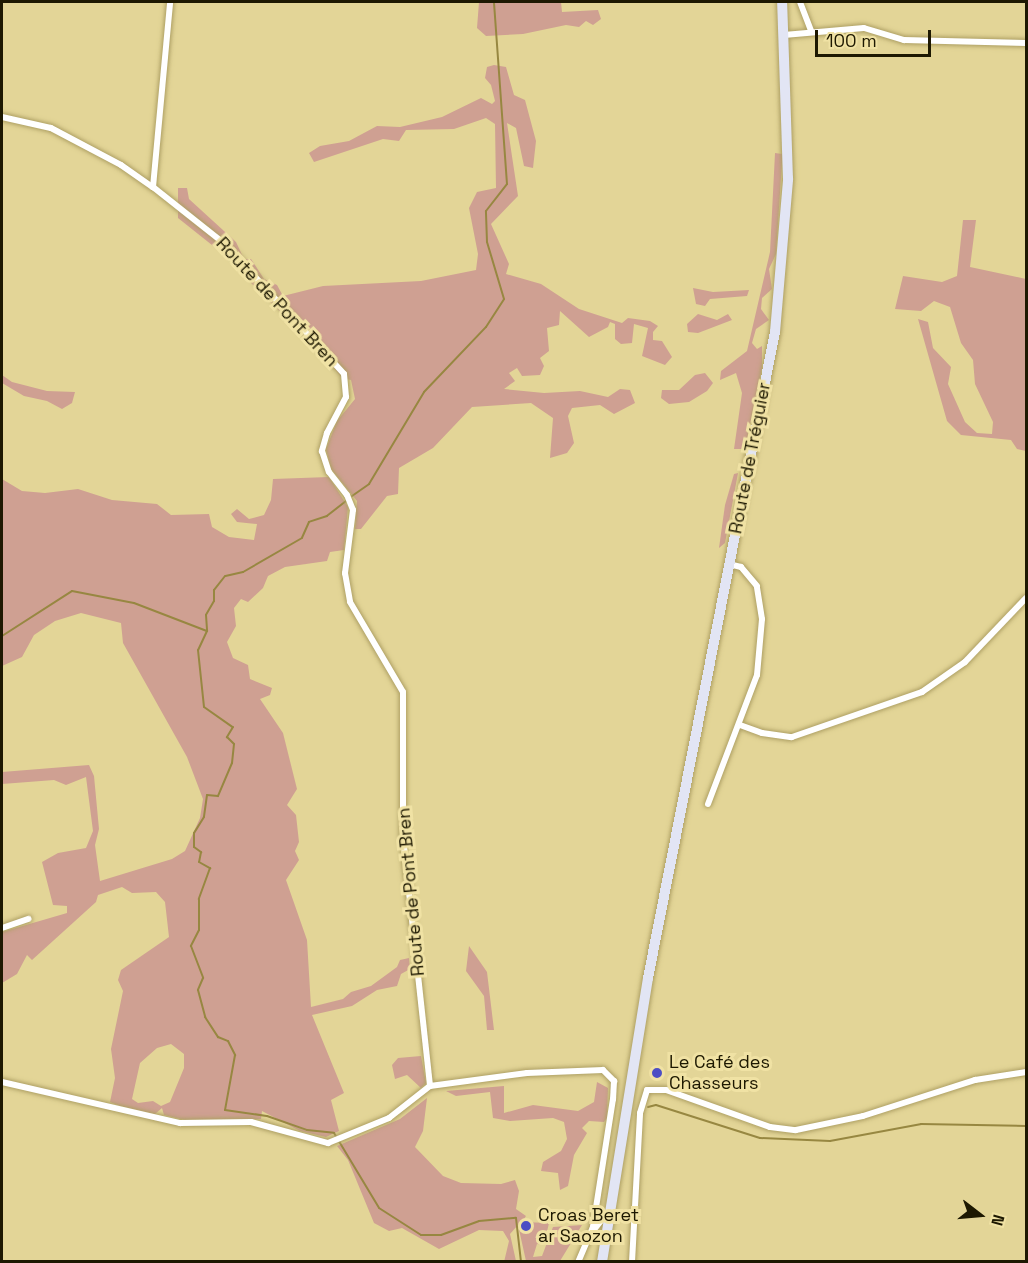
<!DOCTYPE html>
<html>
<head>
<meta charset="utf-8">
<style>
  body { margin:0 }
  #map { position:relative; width:1028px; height:1263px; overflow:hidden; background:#e3d597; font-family:"Space Grotesk",sans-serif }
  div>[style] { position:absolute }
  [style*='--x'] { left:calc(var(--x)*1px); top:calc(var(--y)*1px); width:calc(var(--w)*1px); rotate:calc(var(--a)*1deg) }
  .green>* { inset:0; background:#cfa092 }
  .stream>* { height:2px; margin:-1px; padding:0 1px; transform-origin:1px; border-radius:1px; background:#978741 }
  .roads { filter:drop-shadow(0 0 2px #aea064) drop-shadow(0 0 2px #aea064) }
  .minor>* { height:6px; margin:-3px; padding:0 3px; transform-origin:3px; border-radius:3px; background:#fff }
  .primary>* { height:10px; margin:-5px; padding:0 5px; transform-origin:5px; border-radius:5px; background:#e2e5f4 }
  .dots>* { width:16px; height:16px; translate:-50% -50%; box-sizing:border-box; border:3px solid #f0e2a4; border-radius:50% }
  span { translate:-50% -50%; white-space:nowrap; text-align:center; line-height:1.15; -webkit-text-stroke:6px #f0e2a4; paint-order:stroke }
  .street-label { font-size:18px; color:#1d1801 }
  .poi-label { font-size:18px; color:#1d1801 }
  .left { translate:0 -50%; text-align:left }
  .frame { position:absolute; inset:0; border:3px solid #1d1801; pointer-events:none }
  .north { position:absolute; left:950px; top:1185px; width:60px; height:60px; -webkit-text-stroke:4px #f0e2a4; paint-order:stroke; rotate:106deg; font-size:16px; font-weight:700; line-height:24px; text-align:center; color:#1d1801 }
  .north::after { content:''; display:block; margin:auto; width:21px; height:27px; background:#1d1801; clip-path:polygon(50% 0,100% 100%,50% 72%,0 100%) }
  .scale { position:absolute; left:815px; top:30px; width:116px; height:27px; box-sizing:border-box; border:3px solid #1d1801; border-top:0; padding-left:8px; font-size:18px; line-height:21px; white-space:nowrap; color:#1d1801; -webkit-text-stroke:4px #f0e2a4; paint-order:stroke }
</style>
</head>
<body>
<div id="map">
  <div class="green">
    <i style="clip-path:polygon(479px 2px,561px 2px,562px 12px,598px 10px,601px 19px,593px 25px,586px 21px,579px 27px,566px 25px,523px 34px,486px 36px,477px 28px)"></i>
    <i style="clip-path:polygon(494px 65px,506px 67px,514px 95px,525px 100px,536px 141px,533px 168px,524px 166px,516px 128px,507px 123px,518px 196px,491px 224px,509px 264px,506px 274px,541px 284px,579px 309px,622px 323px,628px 318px,650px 321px,658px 326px,653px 332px,653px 340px,662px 341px,672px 357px,665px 365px,642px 356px,648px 328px,634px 324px,632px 343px,621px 344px,615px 339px,615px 324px,610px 322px,608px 327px,589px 337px,560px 311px,559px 325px,547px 328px,549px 351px,540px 358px,544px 366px,540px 375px,522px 376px,517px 368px,509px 373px,515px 381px,504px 389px,544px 393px,580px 391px,608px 397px,620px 389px,630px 390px,635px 403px,614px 414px,600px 405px,572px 408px,568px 416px,574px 443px,567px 453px,550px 458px,553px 418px,531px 403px,472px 407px,433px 448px,399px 468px,398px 494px,387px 496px,361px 529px,355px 529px,357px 501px,331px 469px,326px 449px,337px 421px,355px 399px,351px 380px,342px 378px,320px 351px,246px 278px,240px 270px,244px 259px,229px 243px,222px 253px,178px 218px,178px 188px,187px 188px,189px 199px,236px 242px,244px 259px,251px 259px,264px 279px,277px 285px,283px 296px,323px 286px,421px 281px,476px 270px,478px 254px,469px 208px,477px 192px,496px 188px,495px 124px,486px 118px,454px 129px,406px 130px,399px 141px,383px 139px,314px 162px,309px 153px,320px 146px,349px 141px,377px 126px,400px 127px,442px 117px,481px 98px,492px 104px,495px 101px,491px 85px,485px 78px,487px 67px)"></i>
    <i style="clip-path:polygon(775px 153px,782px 154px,782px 162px,776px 254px,769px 269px,772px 289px,762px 298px,761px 309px,769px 320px,756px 329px,752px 343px,757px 349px,762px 346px,762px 368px,745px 449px,734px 449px,742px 393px,736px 373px,720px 380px,721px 371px,747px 351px,770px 252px)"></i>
    <i style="clip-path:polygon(963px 220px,976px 220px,970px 267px,1026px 279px,1026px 451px,1017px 449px,1011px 440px,961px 435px,947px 421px,918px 319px,928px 322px,933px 348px,951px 367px,948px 384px,965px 422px,977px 433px,992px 434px,993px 422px,975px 384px,973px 360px,961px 343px,950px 307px,934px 301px,921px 311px,895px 309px,903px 276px,942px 282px,957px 276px)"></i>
    <i style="clip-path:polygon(693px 288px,713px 292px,749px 290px,747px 296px,710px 299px,705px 306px,696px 304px)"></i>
    <i style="clip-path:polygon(698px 314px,717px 320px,728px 314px,732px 320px,698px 333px,688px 332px,687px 324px)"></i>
    <i style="clip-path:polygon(705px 373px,713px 383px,707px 391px,689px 402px,669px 404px,661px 398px,662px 390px,679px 390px,695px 375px)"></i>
    <i style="clip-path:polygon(2px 375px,12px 382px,47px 391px,75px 392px,72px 403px,62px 409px,47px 401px,24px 396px,2px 383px)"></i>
    <i style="clip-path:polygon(738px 473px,725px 543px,719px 548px,725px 505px,734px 474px)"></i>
    <i style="clip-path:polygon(evenodd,329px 477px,348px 507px,344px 550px,330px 552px,327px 561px,285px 567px,268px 576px,263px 588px,248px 602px,241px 599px,234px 608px,236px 626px,227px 642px,233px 658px,248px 665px,250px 679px,272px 688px,270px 695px,260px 699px,283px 733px,297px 789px,287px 805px,296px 815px,299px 842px,295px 851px,299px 860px,286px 880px,307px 940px,311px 1007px,343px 999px,351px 992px,371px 986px,397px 967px,400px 960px,409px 958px,410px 969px,401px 974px,397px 986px,377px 990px,352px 1006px,312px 1015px,344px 1093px,331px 1100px,339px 1131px,326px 1137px,300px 1131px,262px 1111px,261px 1119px,185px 1120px,164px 1115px,162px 1108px,155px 1114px,120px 1106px,110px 1102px,115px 1078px,111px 1049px,123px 991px,118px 980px,121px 970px,169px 937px,165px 902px,156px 892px,132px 893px,122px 887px,98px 895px,96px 902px,32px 960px,27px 955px,17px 974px,2px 983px,2px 932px,67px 913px,67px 906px,53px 905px,42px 862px,58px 853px,86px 848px,93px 831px,86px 777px,66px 785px,54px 780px,2px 784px,2px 772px,89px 765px,94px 776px,99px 829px,95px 845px,100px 881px,172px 859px,185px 851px,200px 818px,203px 799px,187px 757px,123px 643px,121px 623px,81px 613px,55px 621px,34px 635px,22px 657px,2px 666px,2px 479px,22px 491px,45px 493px,78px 489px,112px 500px,157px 504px,171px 515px,209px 514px,212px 527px,229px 537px,254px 540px,257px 524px,237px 522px,231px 514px,237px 509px,249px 519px,264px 515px,271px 500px,273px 479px,329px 477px,171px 1044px,184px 1054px,184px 1068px,170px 1102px,161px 1106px,153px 1101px,138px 1103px,132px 1099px,140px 1063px,157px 1048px,171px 1044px)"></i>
    <i style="clip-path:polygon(469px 946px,487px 972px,494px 1030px,487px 1030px,484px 996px,466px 971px)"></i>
    <i style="clip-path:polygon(421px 1056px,426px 1083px,421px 1088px,407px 1075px,395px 1079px,392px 1065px,398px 1058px)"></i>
    <i style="clip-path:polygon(597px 1082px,608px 1088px,607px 1118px,604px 1122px,589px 1121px,582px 1128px,587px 1133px,574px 1155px,568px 1186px,560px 1190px,558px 1173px,541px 1171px,543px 1162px,561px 1151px,567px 1139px,564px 1122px,553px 1118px,510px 1121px,493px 1118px,490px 1092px,456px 1096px,446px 1091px,504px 1086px,504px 1113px,533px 1105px,578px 1111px,594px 1102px)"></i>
    <i style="clip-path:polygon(427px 1098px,423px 1131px,415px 1147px,443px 1176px,461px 1183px,501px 1184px,515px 1180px,519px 1191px,516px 1209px,526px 1216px,522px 1222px,549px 1223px,544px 1245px,537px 1244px,533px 1257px,542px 1256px,553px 1227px,582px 1225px,560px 1261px,526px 1261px,518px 1225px,510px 1234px,516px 1261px,504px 1262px,509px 1241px,503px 1231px,479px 1230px,439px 1249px,402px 1228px,389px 1231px,374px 1223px,348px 1160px,337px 1146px,400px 1119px)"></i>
  </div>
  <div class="stream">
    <i style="--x:352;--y:496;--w:21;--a:-35"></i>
    <i style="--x:369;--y:484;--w:107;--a:-59.1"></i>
    <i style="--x:424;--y:392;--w:90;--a:-46.4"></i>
    <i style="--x:486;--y:327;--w:33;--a:-57"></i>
    <i style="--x:504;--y:299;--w:59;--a:-106.6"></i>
    <i style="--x:487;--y:242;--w:31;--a:-92"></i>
    <i style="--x:486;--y:211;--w:34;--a:-52"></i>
    <i style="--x:507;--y:184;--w:182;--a:-94.1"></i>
    <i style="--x:346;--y:501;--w:24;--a:142"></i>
    <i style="--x:327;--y:516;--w:19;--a:162"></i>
    <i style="--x:309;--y:522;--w:17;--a:114"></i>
    <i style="--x:302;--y:538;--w:68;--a:150"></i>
    <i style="--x:243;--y:572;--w:18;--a:167"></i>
    <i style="--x:225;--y:576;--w:18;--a:128"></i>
    <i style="--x:214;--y:590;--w:11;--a:90"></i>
    <i style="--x:214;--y:601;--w:16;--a:120"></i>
    <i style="--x:206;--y:615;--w:16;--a:86"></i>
    <i style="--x:207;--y:631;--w:21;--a:115"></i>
    <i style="--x:198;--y:650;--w:57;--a:84"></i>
    <i style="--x:204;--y:707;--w:35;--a:35"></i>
    <i style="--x:233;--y:727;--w:12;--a:121"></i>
    <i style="--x:227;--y:737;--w:10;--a:45"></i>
    <i style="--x:234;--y:744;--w:19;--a:96"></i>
    <i style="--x:232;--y:763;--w:36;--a:113"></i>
    <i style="--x:218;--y:796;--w:11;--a:-175"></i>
    <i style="--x:207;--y:795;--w:22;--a:98"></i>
    <i style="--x:204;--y:817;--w:19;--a:122"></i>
    <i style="--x:194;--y:833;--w:14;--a:90"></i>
    <i style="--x:194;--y:847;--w:9;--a:36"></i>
    <i style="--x:201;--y:852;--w:10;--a:101"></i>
    <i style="--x:199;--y:862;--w:13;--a:29"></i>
    <i style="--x:210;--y:868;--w:33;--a:110"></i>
    <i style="--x:199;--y:899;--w:31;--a:90"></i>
    <i style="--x:199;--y:930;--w:18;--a:117"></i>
    <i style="--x:191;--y:946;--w:34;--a:69"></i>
    <i style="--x:203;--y:978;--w:13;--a:113"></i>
    <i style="--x:198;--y:990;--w:28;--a:75"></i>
    <i style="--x:205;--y:1017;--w:24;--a:57"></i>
    <i style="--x:218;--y:1037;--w:11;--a:22"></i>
    <i style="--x:228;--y:1041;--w:16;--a:63"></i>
    <i style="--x:235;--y:1055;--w:56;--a:100.3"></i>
    <i style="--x:225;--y:1110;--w:42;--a:8.1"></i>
    <i style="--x:267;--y:1116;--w:42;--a:19.3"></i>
    <i style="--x:307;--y:1130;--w:27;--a:6"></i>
    <i style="--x:334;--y:1133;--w:87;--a:59"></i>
    <i style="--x:379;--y:1208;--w:50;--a:32.7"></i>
    <i style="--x:421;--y:1235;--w:20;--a:0"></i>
    <i style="--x:441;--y:1235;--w:40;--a:-20.2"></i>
    <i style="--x:479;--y:1221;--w:37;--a:-5"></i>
    <i style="--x:516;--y:1218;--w:44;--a:83.5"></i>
    <i style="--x:2;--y:636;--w:83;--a:-32.7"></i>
    <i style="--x:72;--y:591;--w:63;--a:11"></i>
    <i style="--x:134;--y:603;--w:78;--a:21"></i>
    <i style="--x:648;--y:1107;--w:8;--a:-14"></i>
    <i style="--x:656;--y:1105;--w:109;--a:17.6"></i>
    <i style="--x:760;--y:1138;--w:70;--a:2.5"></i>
    <i style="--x:830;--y:1141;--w:93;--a:-10.6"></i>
    <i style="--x:921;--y:1124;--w:105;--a:1.1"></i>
  </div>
  <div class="roads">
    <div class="minor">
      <i style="--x:800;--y:2;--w:31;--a:69"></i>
      <i style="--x:784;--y:35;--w:80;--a:-5"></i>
      <i style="--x:864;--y:28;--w:42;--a:16.7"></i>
      <i style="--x:904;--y:40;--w:122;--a:1.4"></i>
      <i style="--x:2;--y:117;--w:50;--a:12.7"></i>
      <i style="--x:51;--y:128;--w:79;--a:27.9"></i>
      <i style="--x:121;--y:165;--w:39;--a:35"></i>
      <i style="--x:153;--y:187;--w:92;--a:38.4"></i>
      <i style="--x:225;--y:244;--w:176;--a:47.5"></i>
      <i style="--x:344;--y:374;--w:23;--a:85"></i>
      <i style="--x:346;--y:397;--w:41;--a:117.8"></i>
      <i style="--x:327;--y:433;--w:19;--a:106"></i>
      <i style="--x:322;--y:451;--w:22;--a:72"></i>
      <i style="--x:329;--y:472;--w:29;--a:52"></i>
      <i style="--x:347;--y:495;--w:16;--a:68"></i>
      <i style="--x:353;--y:510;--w:64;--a:97.2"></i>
      <i style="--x:345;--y:573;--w:29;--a:80"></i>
      <i style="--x:350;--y:602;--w:104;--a:59.5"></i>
      <i style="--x:403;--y:692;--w:145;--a:90"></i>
      <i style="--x:403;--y:837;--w:250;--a:83.8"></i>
      <i style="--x:153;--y:187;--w:186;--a:-84.7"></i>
      <i style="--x:740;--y:725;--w:23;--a:20"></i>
      <i style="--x:762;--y:733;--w:30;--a:8"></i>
      <i style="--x:792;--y:737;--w:138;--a:-19.1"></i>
      <i style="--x:922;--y:692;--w:52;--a:-34.9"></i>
      <i style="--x:965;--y:662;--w:88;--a:-46.4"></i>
      <i style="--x:708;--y:804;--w:138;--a:-69.2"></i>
      <i style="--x:757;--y:675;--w:56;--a:-84.9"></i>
      <i style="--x:762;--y:619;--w:33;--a:-99"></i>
      <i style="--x:757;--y:586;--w:25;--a:-130"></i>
      <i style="--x:741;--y:567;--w:12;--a:-166"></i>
      <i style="--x:2;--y:928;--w:28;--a:-19"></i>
      <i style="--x:2;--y:1082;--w:183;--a:13"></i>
      <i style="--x:180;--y:1123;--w:71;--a:-0.8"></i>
      <i style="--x:251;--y:1122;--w:80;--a:15.3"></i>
      <i style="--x:328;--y:1143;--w:66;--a:-22.3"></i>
      <i style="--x:389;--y:1118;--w:52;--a:-38"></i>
      <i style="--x:430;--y:1086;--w:98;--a:-7.6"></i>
      <i style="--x:527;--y:1073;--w:76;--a:-2.3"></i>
      <i style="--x:603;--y:1070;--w:16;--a:45"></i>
      <i style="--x:614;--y:1081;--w:18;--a:93"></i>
      <i style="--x:613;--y:1099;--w:130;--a:98.9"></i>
      <i style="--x:593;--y:1227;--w:38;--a:113"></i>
      <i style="--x:593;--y:1231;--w:23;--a:-52"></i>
      <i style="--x:632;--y:1262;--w:149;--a:-86.9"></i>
      <i style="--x:640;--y:1113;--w:24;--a:-73"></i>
      <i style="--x:647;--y:1090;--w:19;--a:0"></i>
      <i style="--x:666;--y:1090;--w:110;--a:19.6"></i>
      <i style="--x:770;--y:1127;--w:26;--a:7"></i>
      <i style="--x:796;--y:1130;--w:68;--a:-11.8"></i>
      <i style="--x:863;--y:1116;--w:118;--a:-17.8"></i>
      <i style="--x:975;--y:1080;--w:52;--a:-8.9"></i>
    </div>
    <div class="primary">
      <i style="--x:602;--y:1262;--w:288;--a:-80.8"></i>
      <i style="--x:648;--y:978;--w:658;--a:-78.88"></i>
      <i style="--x:775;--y:332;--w:154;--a:-85.1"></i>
      <i style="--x:788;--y:179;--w:177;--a:-91.9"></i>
    </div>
  </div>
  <div class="dots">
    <i style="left:657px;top:1073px;background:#4c4ec4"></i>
    <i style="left:526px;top:1226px;background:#4c4ec4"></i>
  </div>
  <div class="street-label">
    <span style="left:277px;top:302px;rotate:47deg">Route de Pont Bren</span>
    <span style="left:750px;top:458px;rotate:-79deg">Route de Tréguier</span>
    <span style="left:411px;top:892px;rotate:-95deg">Route de Pont Bren</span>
  </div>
  <div class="poi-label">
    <span class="left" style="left:669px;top:1073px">Le Café des<br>Chasseurs</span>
    <span class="left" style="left:538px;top:1226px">Croas Beret<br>ar Saozon</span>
  </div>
  <div class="frame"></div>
  <div class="north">N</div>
  <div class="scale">100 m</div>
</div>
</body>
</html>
